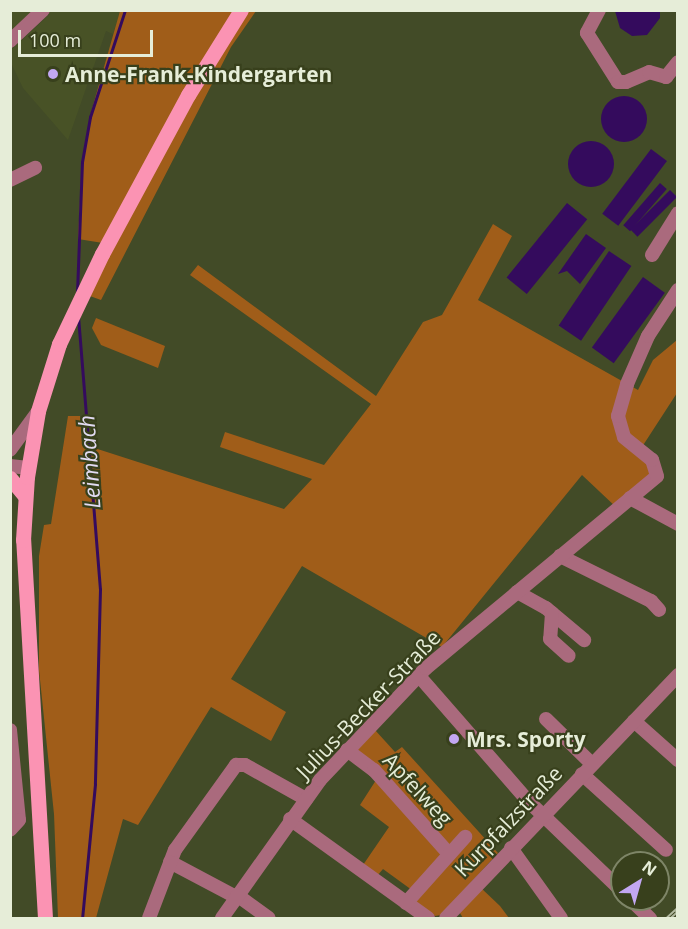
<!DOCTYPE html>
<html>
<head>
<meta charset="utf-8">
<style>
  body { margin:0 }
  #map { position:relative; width:688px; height:929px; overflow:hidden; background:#424b27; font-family:"Open Sans",sans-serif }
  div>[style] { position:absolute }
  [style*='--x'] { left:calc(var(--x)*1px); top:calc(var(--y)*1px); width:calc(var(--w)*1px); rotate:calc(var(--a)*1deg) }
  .built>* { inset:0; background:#485226 }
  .green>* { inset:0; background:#a05d19 }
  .water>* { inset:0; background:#340b5d; transform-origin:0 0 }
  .round { border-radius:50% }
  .stream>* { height:3px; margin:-1.5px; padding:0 1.5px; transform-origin:1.5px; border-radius:1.5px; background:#340b5d }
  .minor>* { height:14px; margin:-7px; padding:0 7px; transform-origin:7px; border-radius:7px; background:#aa6a7d }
  .major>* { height:15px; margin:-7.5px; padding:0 7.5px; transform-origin:7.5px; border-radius:7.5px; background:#fb93b3 }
  .rail>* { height:5px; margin-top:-2.5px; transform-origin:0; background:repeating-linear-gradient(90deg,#38401c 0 9px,#b1b89f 0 18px); box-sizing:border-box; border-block:2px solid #b1b89f }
  .dots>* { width:16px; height:16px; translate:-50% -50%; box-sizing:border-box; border:3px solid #38401c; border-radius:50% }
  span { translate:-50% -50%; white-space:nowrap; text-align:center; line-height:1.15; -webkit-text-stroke:4.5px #38401c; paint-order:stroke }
  .poi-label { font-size:21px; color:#e6edd8; font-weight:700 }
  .left { translate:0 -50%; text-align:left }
  .street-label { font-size:21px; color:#e6edd8 }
  .water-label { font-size:22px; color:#e2dbf2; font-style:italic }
  .frame { position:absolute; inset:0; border:12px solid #e6edd8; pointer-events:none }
  .north { position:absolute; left:610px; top:851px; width:60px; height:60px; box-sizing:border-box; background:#38401c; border:2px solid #7e8567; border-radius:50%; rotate:37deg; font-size:16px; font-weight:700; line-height:24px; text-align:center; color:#e6edd8 }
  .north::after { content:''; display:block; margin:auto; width:21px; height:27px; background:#c2a7f2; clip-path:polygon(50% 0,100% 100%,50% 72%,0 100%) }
  .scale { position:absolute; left:18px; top:30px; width:135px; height:27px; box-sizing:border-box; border:3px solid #e6edd8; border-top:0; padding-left:8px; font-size:18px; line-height:21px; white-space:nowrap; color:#e6edd8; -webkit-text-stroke:4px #38401c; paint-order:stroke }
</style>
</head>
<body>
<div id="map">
  <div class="built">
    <i style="clip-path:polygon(11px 11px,120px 11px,113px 34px,106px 31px,68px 140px,23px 88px,11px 63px,11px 50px,50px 14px,42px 12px,11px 41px)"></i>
  </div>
  <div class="green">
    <i style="clip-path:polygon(120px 11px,233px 11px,103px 243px,78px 239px,82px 162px,90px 116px)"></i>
    <i style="clip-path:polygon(249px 11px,256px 11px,231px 47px,101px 300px,87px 295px,218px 56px)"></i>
    <i style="clip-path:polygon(493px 224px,512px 236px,478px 300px,638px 390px,653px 360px,677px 340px,677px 393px,640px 450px,656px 470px,617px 508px,582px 475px,442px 647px,302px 566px,231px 679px,286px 712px,271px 741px,211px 707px,138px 825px,123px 819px,96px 918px,58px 918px,54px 814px,39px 670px,39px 556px,44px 525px,51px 524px,68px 416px,80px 416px,82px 444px,284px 509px,312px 479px,220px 447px,225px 432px,324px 465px,371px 404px,190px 275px,198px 265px,376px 396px,423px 322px,442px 315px)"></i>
    <i style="clip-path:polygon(96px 318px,165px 346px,158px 368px,101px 345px,92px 328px)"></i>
    <i style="clip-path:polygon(375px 730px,395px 752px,402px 747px,498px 853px,441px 915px,435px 916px,413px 901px,416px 893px,383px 869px,377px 876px,363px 865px,389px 827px,360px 805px,378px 777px,355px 751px)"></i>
    <i style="clip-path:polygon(480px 887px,500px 906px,509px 918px,463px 918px,458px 910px)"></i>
  </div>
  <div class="water">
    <i style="clip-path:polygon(615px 11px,660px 11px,660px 18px,647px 35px,632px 36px,620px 28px)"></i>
    <i class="round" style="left:601px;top:96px;width:46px;height:46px"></i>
    <i class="round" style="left:568px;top:141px;width:46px;height:46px"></i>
    <i style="left:651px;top:149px;width:20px;height:81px;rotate:37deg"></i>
    <i style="left:660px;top:183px;width:9px;height:56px;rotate:41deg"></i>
    <i style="left:670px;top:190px;width:10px;height:56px;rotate:45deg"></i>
    <i style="left:567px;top:203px;width:26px;height:96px;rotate:39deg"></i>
    <i style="clip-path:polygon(586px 234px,606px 248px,580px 284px,567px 271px,558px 274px)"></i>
    <i style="left:609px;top:251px;width:27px;height:90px;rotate:34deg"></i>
    <i style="left:643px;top:277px;width:27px;height:87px;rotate:36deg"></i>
  </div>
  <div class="stream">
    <i style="--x:77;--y:292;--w:130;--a:-87.8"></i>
    <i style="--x:82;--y:162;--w:46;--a:-79.9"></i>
    <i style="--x:90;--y:117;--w:113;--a:-71.9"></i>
    <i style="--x:78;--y:316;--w:274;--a:85.4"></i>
    <i style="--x:100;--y:589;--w:195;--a:91.5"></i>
    <i style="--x:95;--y:784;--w:135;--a:95.5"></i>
  </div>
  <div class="minor">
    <i style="--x:599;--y:10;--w:26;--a:118"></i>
    <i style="--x:587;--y:33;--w:58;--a:57.7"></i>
    <i style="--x:618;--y:82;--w:8;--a:0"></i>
    <i style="--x:626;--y:82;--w:25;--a:-23"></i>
    <i style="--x:649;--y:72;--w:18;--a:16"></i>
    <i style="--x:666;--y:77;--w:19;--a:-51"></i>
    <i style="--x:10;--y:41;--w:45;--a:-43.2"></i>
    <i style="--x:10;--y:180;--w:28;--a:-26"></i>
    <i style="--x:652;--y:255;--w:49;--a:-58.2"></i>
    <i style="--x:10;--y:450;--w:46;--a:-53.9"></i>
    <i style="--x:10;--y:466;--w:18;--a:6"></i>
    <i style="--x:630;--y:498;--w:55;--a:28.4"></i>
    <i style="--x:560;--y:556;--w:102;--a:26.3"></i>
    <i style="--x:651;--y:601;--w:12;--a:48"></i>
    <i style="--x:517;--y:592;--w:33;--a:29"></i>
    <i style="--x:546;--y:608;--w:50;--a:40.1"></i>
    <i style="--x:552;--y:613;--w:26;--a:94"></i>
    <i style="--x:550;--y:639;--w:25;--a:42"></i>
    <i style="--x:419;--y:676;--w:164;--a:48.9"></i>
    <i style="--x:527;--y:800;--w:132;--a:43.8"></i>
    <i style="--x:546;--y:719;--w:64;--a:44.4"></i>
    <i style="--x:634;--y:721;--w:59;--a:41.6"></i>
    <i style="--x:10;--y:730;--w:90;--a:84.3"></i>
    <i style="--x:19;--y:820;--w:13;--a:132"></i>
    <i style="--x:347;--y:750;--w:34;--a:37"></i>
    <i style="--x:374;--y:770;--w:113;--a:48.2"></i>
    <i style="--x:582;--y:774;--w:113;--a:42.1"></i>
    <i style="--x:290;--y:819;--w:170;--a:35.7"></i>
    <i style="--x:511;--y:848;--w:86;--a:54.5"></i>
    <i style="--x:170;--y:862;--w:75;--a:27.9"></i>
    <i style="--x:237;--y:895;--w:39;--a:36"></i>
    <i style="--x:630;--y:899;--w:28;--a:44"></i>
    <i style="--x:406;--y:903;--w:89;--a:-48.2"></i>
    <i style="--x:149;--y:918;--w:73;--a:-69.1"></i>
    <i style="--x:175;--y:850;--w:105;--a:-54.3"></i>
    <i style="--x:236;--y:765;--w:9;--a:0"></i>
    <i style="--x:245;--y:765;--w:70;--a:29.1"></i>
    <i style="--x:222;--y:918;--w:169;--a:-54.6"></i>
    <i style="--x:320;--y:780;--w:154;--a:-46.6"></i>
    <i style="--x:426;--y:668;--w:300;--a:-39.7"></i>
    <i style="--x:657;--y:476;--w:17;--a:-107"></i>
    <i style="--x:652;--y:460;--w:36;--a:-141"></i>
    <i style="--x:624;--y:437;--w:22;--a:-106"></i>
    <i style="--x:618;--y:416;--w:33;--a:-74"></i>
    <i style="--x:627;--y:384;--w:52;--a:-66.4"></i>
    <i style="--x:648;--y:336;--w:55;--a:-56.9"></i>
    <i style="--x:446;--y:918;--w:336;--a:-46.3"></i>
  </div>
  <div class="major">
    <i style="--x:10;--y:478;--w:23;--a:50"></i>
    <i style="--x:45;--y:918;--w:379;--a:-93.3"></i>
    <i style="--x:23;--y:540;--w:63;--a:-86.4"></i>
    <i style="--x:27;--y:477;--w:67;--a:-80.5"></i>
    <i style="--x:38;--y:411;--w:70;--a:-72.6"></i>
    <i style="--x:59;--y:344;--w:100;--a:-64.5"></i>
    <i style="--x:102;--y:254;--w:181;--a:-61.6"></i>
    <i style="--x:188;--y:95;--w:100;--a:-58.1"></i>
  </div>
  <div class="rail">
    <i style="--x:668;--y:918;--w:13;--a:-42"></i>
  </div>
  <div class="dots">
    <i style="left:53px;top:74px;background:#c2a7f2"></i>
    <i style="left:454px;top:739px;background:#c2a7f2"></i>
  </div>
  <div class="poi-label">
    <span class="left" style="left:65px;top:74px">Anne-Frank-Kindergarten</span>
    <span class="left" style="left:466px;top:739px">Mrs. Sporty</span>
  </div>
  <div class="street-label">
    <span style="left:368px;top:704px;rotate:-46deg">Julius-Becker-Straße</span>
    <span style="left:418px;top:789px;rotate:47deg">Apfelweg</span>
    <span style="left:508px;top:821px;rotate:-46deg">Kurpfalzstraße</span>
  </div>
  <div class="water-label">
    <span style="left:89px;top:462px;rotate:-94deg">Leimbach</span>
  </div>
  <div class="frame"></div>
  <div class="north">N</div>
  <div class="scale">100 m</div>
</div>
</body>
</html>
